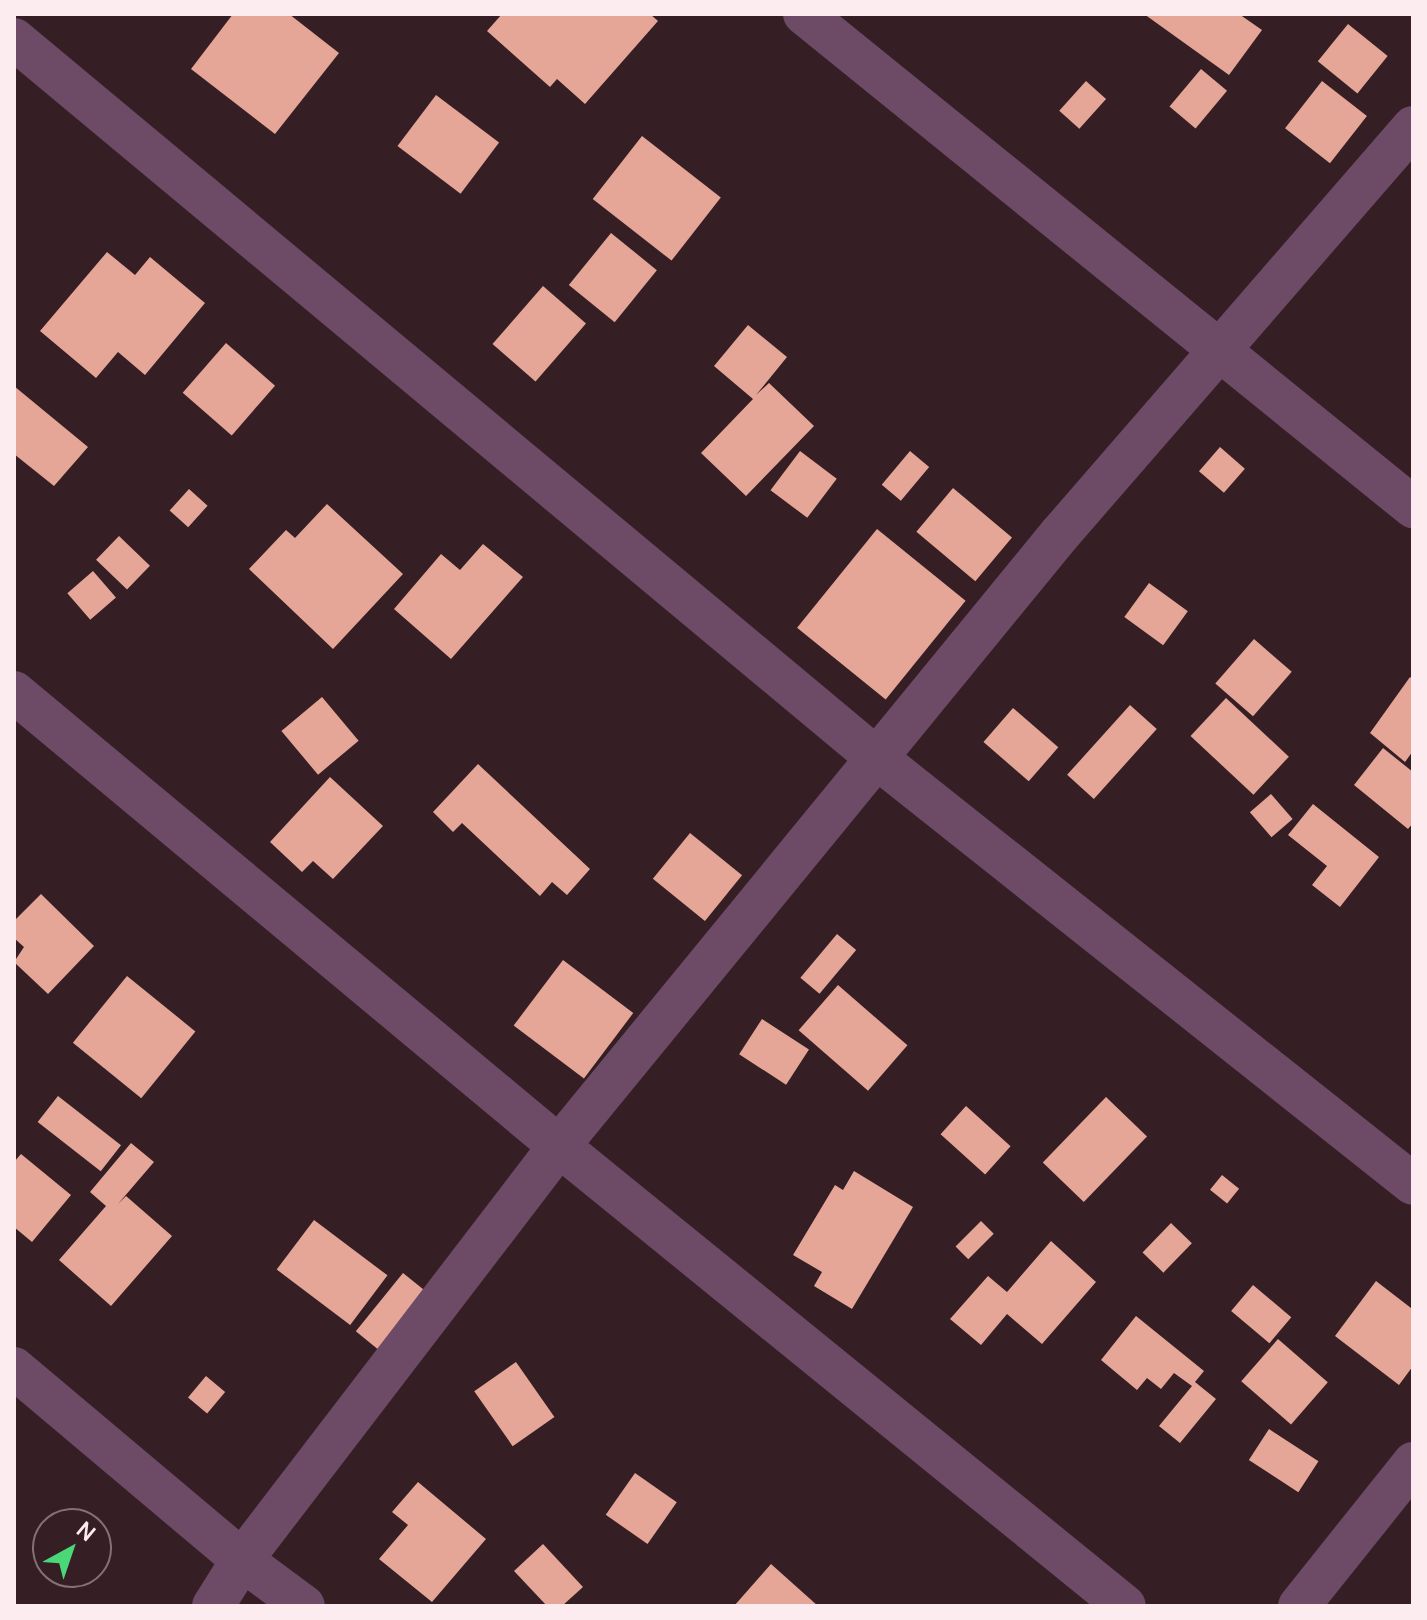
<!DOCTYPE html>
<html>
<head>
<meta charset="utf-8">
<style>
  body { margin:0 }
  #map { position:relative; width:1427px; height:1620px; overflow:hidden; background:#351e24; font-family:Manrope,sans-serif }
  div>[style] { position:absolute }
  [style*='--x'] { left:calc(var(--x)*1px); top:calc(var(--y)*1px); width:calc(var(--w)*1px); rotate:calc(var(--a)*1deg) }
  .building>* { inset:0; background:#e5a697; transform-origin:0 0 }
  .minor>* { height:42px; margin:-21px; padding:0 21px; transform-origin:21px; border-radius:21px; background:#6d4a65 }
  span { translate:-50% -50%; white-space:nowrap; text-align:center; line-height:1.15; -webkit-text-stroke:8px #351e24; paint-order:stroke }
  .frame { position:absolute; inset:0; border:16px solid #fdecef; pointer-events:none }
  .north { position:absolute; left:32px; top:1508px; width:80px; height:80px; box-sizing:border-box; background:#351e24; border:2px solid #857075; border-radius:50%; rotate:40deg; font-size:22px; font-weight:700; line-height:32px; text-align:center; color:#fdecef }
  .north::after { content:''; display:block; margin:auto; width:28px; height:36px; background:#49d778; clip-path:polygon(50% 0,100% 100%,50% 72%,0 100%) }
</style>
</head>
<body>
<div id="map">
  <div class="building">
    <i style="clip-path:polygon(233px 14px,289px 14px,339px 53px,275px 134px,191px 69px)"></i>
    <i style="clip-path:polygon(502px 14px,650px 14px,658px 21px,585px 104px,557px 79px,550px 87px,487px 31px)"></i>
    <i style="clip-path:polygon(1144px 14px,1239px 14px,1262px 30px,1229px 75px)"></i>
    <i style="left:1348px;top:24px;width:51px;height:48px;rotate:39deg"></i>
    <i style="left:1201px;top:69px;width:34px;height:49px;rotate:40deg"></i>
    <i style="left:1086px;top:81px;width:27px;height:40px;rotate:42deg"></i>
    <i style="left:1322px;top:81px;width:57px;height:60px;rotate:38deg"></i>
    <i style="left:436px;top:95px;width:79px;height:64px;rotate:37deg"></i>
    <i style="left:642px;top:136px;width:100px;height:80px;rotate:38deg"></i>
    <i style="left:611px;top:233px;width:59px;height:67px;rotate:39deg"></i>
    <i style="clip-path:polygon(107px 252px,135px 275px,150px 257px,205px 303px,145px 375px,118px 352px,96px 378px,40px 331px)"></i>
    <i style="left:543px;top:286px;width:57px;height:77px;rotate:41deg"></i>
    <i style="clip-path:polygon(748px 325px,787px 357px,756px 395px,769px 383px,814px 426px,746px 496px,701px 453px,753px 399px,714px 366px)"></i>
    <i style="left:226px;top:343px;width:65px;height:66px;rotate:41deg"></i>
    <i style="clip-path:polygon(14px 386px,88px 447px,54px 486px,14px 454px)"></i>
    <i style="left:1220px;top:447px;width:33px;height:32px;rotate:41deg"></i>
    <i style="left:800px;top:451px;width:46px;height:49px;rotate:37deg"></i>
    <i style="left:910px;top:451px;width:25px;height:44px;rotate:40deg"></i>
    <i style="left:953px;top:488px;width:77px;height:57px;rotate:40deg"></i>
    <i style="left:189px;top:489px;width:25px;height:29px;rotate:42deg"></i>
    <i style="clip-path:polygon(327px 504px,403px 574px,333px 649px,249px 569px,286px 530px,295px 538px)"></i>
    <i style="left:877px;top:529px;width:114px;height:127px;rotate:39deg"></i>
    <i style="left:119px;top:536px;width:43px;height:33px;rotate:44deg"></i>
    <i style="clip-path:polygon(483px 544px,523px 577px,451px 659px,394px 609px,441px 554px,460px 570px)"></i>
    <i style="left:93px;top:571px;width:35px;height:34px;rotate:49deg"></i>
    <i style="left:1149px;top:583px;width:48px;height:42px;rotate:36deg"></i>
    <i style="left:1254px;top:639px;width:50px;height:59px;rotate:41deg"></i>
    <i style="clip-path:polygon(1410px 677px,1413px 679px,1413px 751px,1405px 762px,1370px 733px)"></i>
    <i style="left:322px;top:697px;width:57px;height:53px;rotate:50deg"></i>
    <i style="left:1226px;top:698px;width:86px;height:52px;rotate:43deg"></i>
    <i style="left:1130px;top:705px;width:36px;height:94px;rotate:42deg"></i>
    <i style="left:1013px;top:708px;width:60px;height:45px;rotate:41deg"></i>
    <i style="clip-path:polygon(1383px 748px,1413px 772px,1413px 823px,1408px 829px,1354px 785px)"></i>
    <i style="clip-path:polygon(478px 764px,590px 869px,567px 895px,552px 882px,540px 896px,462px 823px,453px 832px,433px 812px)"></i>
    <i style="clip-path:polygon(330px 777px,383px 826px,333px 879px,313px 861px,302px 872px,270px 842px)"></i>
    <i style="left:1271px;top:794px;width:33px;height:28px;rotate:49deg"></i>
    <i style="clip-path:polygon(1313px 804px,1379px 857px,1340px 907px,1312px 885px,1327px 866px,1288px 835px)"></i>
    <i style="left:690px;top:833px;width:67px;height:59px;rotate:39deg"></i>
    <i style="clip-path:polygon(41px 894px,94px 946px,48px 994px,14px 962px,24px 947px,14px 938px,14px 921px)"></i>
    <i style="left:837px;top:934px;width:25px;height:57px;rotate:40deg"></i>
    <i style="left:563px;top:960px;width:88px;height:82px;rotate:37deg"></i>
    <i style="left:127px;top:976px;width:88px;height:86px;rotate:39deg"></i>
    <i style="left:838px;top:985px;width:92px;height:60px;rotate:41deg"></i>
    <i style="left:762px;top:1019px;width:56px;height:42px;rotate:33deg"></i>
    <i style="left:58px;top:1096px;width:80px;height:33px;rotate:38deg"></i>
    <i style="left:1106px;top:1097px;width:57px;height:91px;rotate:44deg"></i>
    <i style="left:966px;top:1106px;width:60px;height:38px;rotate:42deg"></i>
    <i style="clip-path:polygon(131px 1143px,154px 1162px,118px 1204px,126px 1196px,172px 1236px,111px 1306px,59px 1260px,106px 1206px,90px 1192px)"></i>
    <i style="clip-path:polygon(21px 1154px,71px 1195px,32px 1242px,14px 1227px,14px 1162px)"></i>
    <i style="clip-path:polygon(854px 1171px,913px 1207px,852px 1309px,814px 1286px,822px 1272px,793px 1255px,835px 1185px,843px 1190px)"></i>
    <i style="left:1222px;top:1175px;width:22px;height:19px;rotate:39deg"></i>
    <i style="left:314px;top:1220px;width:92px;height:62px;rotate:37deg"></i>
    <i style="left:981px;top:1221px;width:18px;height:36px;rotate:45deg"></i>
    <i style="left:1171px;top:1223px;width:29px;height:41px;rotate:44deg"></i>
    <i style="clip-path:polygon(1051px 1241px,1096px 1282px,1042px 1344px,1007px 1314px,981px 1345px,950px 1319px,988px 1276px,1007px 1292px)"></i>
    <i style="left:403px;top:1273px;width:28px;height:75px;rotate:39deg"></i>
    <i style="clip-path:polygon(1376px 1281px,1411px 1308px,1413px 1305px,1413px 1366px,1399px 1385px,1335px 1336px)"></i>
    <i style="left:1253px;top:1285px;width:50px;height:34px;rotate:40deg"></i>
    <i style="clip-path:polygon(1136px 1316px,1204px 1371px,1195px 1382px,1216px 1399px,1180px 1443px,1159px 1426px,1192px 1386px,1174px 1373px,1161px 1389px,1147px 1378px,1137px 1390px,1101px 1360px)"></i>
    <i style="left:1278px;top:1339px;width:66px;height:56px;rotate:41deg"></i>
    <i style="left:516px;top:1362px;width:67px;height:51px;rotate:55deg"></i>
    <i style="left:206px;top:1376px;width:25px;height:28px;rotate:40deg"></i>
    <i style="left:1269px;top:1429px;width:59px;height:37px;rotate:33deg"></i>
    <i style="left:635px;top:1473px;width:51px;height:51px;rotate:35deg"></i>
    <i style="clip-path:polygon(418px 1482px,486px 1539px,432px 1602px,379px 1559px,408px 1525px,392px 1512px)"></i>
    <i style="clip-path:polygon(543px 1544px,583px 1587px,562px 1606px,547px 1606px,514px 1571px)"></i>
    <i style="clip-path:polygon(771px 1564px,818px 1606px,734px 1606px)"></i>
  </div>
  <div class="minor">
    <i style="--x:804;--y:14;--w:784;--a:38.99"></i>
    <i style="--x:14;--y:39;--w:1125;--a:39.81"></i>
    <i style="--x:878;--y:759;--w:683;--a:38.46"></i>
    <i style="--x:14;--y:692;--w:709;--a:39.8"></i>
    <i style="--x:559;--y:1146;--w:729;--a:39.1"></i>
    <i style="--x:14;--y:1368;--w:298;--a:40.1"></i>
    <i style="--x:242;--y:1560;--w:77;--a:36.6"></i>
    <i style="--x:213;--y:1606;--w:54;--a:-57.8"></i>
    <i style="--x:242;--y:1560;--w:521;--a:-52.56"></i>
    <i style="--x:559;--y:1146;--w:791;--a:-50.7"></i>
    <i style="--x:1060;--y:534;--w:539;--a:-49.06"></i>
    <i style="--x:1299;--y:1606;--w:183;--a:-51.4"></i>
  </div>
  <div class="frame"></div>
  <div class="north">N</div>
</div>
</body>
</html>
